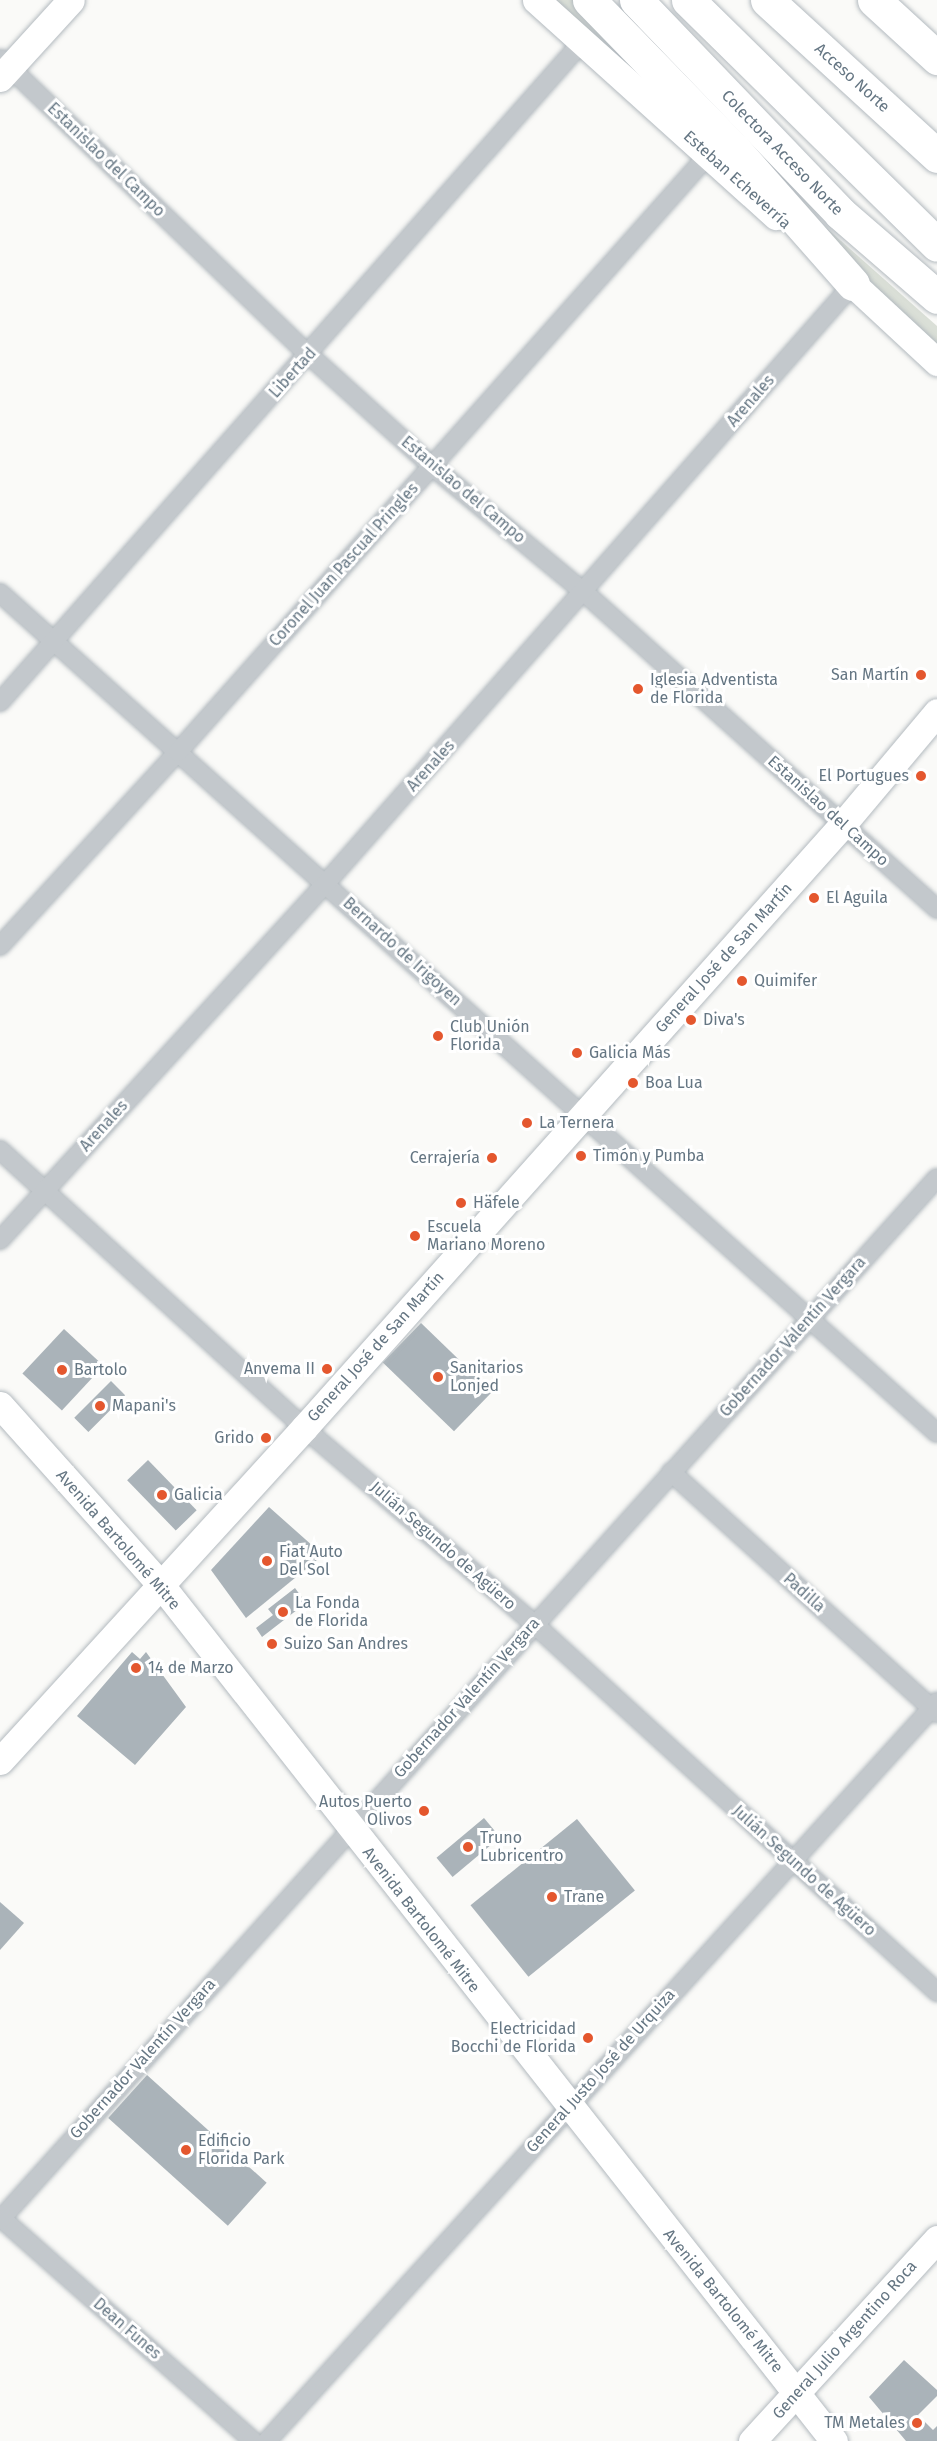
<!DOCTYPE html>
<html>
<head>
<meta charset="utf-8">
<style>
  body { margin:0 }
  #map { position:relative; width:937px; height:2441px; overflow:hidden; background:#fafaf8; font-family:"Fira Sans",sans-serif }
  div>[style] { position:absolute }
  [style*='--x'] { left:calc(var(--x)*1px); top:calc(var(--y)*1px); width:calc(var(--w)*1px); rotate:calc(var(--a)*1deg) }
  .green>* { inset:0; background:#dadfd7 }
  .building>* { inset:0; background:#aab3b9; transform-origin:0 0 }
  .roads { filter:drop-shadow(0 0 2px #b3babf) drop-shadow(0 0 2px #b3babf) }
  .street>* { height:18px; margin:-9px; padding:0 9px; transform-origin:9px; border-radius:9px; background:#c3c8cc }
  .secondary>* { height:27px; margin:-13.5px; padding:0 13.5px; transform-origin:13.5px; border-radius:13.5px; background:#fff }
  .highway>* { height:33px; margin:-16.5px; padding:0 16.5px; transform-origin:16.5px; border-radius:16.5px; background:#fff }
  .dots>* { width:16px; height:16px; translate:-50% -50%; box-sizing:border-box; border:3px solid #fff; border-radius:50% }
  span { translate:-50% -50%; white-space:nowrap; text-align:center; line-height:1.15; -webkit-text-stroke:6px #fff; paint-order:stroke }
  .street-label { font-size:16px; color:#657683 }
  .poi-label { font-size:16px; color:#657683 }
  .right { translate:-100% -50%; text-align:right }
  .left { translate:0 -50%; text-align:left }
</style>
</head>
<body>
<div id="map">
  <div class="green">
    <i style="clip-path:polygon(554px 0,573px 0,635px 62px,631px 68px)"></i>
    <i style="clip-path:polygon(805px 209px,937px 326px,937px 346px,870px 283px)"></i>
  </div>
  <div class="building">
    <i style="left:421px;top:1323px;width:99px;height:55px;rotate:44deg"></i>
    <i style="left:64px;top:1329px;width:54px;height:61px;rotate:43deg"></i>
    <i style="left:111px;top:1381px;width:20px;height:52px;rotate:45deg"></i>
    <i style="left:148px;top:1460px;width:70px;height:29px;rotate:46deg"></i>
    <i style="clip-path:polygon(269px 1507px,323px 1555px,246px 1618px,211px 1570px)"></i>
    <i style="clip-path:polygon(295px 1588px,306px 1603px,262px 1637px,256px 1628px,273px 1615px,268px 1609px)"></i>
    <i style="clip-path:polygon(132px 1652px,140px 1659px,146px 1652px,186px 1707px,135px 1765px,77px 1716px)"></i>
    <i style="left:484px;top:1818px;width:25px;height:62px;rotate:50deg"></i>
    <i style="left:577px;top:1819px;width:92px;height:137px;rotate:51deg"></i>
    <i style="clip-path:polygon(0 1902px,24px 1923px,0 1950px)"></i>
    <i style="left:147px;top:2075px;width:161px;height:58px;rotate:42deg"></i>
    <i style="clip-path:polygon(904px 2360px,937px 2390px,937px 2396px,918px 2415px,933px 2430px,937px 2426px,937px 2441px,906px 2441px,869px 2397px)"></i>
  </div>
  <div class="roads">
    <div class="street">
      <i style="--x:1;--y:59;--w:427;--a:43.9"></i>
      <i style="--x:309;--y:355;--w:166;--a:42.1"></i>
      <i style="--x:432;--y:466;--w:199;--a:39.7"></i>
      <i style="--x:585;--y:593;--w:473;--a:41.9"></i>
      <i style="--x:0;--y:593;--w:1258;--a:41.88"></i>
      <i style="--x:0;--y:702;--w:881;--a:-48.59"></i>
      <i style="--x:0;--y:946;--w:263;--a:-47.5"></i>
      <i style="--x:178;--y:752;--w:798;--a:-48.4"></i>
      <i style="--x:0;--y:1150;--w:412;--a:42.4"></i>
      <i style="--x:304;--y:1428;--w:302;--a:40.4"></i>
      <i style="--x:534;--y:1624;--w:546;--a:42.4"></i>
      <i style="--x:0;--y:1240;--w:483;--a:-47.6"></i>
      <i style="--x:326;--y:883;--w:798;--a:-48.66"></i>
      <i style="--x:671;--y:1472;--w:359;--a:42.2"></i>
      <i style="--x:0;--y:2217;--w:338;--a:41.5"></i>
      <i style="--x:0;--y:2220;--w:1401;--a:-48.04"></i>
      <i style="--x:267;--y:2441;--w:998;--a:-47.8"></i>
    </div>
    <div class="secondary">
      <i style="--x:536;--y:0;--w:323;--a:42"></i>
      <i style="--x:0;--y:78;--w:105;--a:-47.7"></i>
      <i style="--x:839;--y:271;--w:134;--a:42.9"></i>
      <i style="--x:0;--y:1405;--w:241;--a:48.2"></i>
      <i style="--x:161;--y:1585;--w:1089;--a:51.83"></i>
      <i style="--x:0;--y:1761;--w:451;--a:-47.6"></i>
      <i style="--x:304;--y:1428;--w:810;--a:-48.25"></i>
      <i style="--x:843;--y:824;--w:146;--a:-50"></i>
      <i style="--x:752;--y:2441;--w:274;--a:-47.5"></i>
    </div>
    <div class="highway">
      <i style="--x:589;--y:0;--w:208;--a:45.8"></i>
      <i style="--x:734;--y:149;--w:180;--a:48.6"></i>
      <i style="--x:636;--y:0;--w:295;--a:46.2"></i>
      <i style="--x:840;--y:213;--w:128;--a:40.9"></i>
      <i style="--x:688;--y:0;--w:349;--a:44.5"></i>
      <i style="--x:767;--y:0;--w:231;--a:42.5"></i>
      <i style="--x:874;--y:0;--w:86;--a:42.6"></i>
    </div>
  </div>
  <div class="dots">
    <i style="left:921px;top:675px;background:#e4572e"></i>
    <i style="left:638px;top:689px;background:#e4572e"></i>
    <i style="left:921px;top:776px;background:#e4572e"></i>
    <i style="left:814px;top:898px;background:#e4572e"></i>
    <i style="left:742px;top:981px;background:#e4572e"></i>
    <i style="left:691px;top:1020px;background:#e4572e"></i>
    <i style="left:438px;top:1036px;background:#e4572e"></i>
    <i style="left:577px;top:1053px;background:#e4572e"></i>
    <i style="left:633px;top:1083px;background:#e4572e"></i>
    <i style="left:527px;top:1123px;background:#e4572e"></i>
    <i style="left:581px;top:1156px;background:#e4572e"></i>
    <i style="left:492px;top:1158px;background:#e4572e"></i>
    <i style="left:461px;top:1203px;background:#e4572e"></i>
    <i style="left:415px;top:1236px;background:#e4572e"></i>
    <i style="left:327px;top:1369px;background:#e4572e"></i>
    <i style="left:62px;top:1370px;background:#e4572e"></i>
    <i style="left:438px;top:1377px;background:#e4572e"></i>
    <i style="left:100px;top:1406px;background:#e4572e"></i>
    <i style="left:266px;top:1438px;background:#e4572e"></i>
    <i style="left:162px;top:1495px;background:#e4572e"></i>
    <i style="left:267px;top:1561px;background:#e4572e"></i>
    <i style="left:283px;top:1612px;background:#e4572e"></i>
    <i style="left:272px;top:1644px;background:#e4572e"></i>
    <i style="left:136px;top:1668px;background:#e4572e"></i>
    <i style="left:424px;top:1811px;background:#e4572e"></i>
    <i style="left:468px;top:1847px;background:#e4572e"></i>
    <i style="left:552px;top:1897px;background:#e4572e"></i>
    <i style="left:588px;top:2038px;background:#e4572e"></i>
    <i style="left:186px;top:2150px;background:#e4572e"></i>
    <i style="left:917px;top:2423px;background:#e4572e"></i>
  </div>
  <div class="street-label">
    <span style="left:852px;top:78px;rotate:42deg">Acceso Norte</span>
    <span style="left:782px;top:153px;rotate:46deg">Colectora Acceso Norte</span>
    <span style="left:106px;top:160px;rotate:44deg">Estanislao del Campo</span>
    <span style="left:737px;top:180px;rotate:42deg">Esteban Echeverría</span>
    <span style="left:293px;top:373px;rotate:-48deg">Libertad</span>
    <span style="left:751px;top:401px;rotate:-49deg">Arenales</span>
    <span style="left:463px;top:490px;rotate:40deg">Estanislao del Campo</span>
    <span style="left:344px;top:565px;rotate:-48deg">Coronel Juan Pascual Pringles</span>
    <span style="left:431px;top:766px;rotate:-48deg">Arenales</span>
    <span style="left:828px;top:811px;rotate:42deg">Estanislao del Campo</span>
    <span style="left:402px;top:952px;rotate:42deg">Bernardo de Irigoyen</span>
    <span style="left:724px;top:958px;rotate:-48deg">General José de San Martín</span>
    <span style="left:104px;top:1126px;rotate:-48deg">Arenales</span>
    <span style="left:793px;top:1337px;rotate:-48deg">Gobernador Valentín Vergara</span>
    <span style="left:376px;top:1347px;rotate:-48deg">General José de San Martín</span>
    <span style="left:118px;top:1540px;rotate:49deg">Avenida Bartolomé Mitre</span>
    <span style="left:443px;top:1546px;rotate:41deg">Julián Segundo de Agüero</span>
    <span style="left:804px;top:1593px;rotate:42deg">Padilla</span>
    <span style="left:467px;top:1698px;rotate:-48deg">Gobernador Valentín Vergara</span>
    <span style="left:804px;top:1871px;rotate:42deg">Julián Segundo de Agüero</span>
    <span style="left:421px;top:1920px;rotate:52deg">Avenida Bartolomé Mitre</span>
    <span style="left:143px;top:2059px;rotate:-48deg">Gobernador Valentín Vergara</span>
    <span style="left:601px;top:2071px;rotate:-48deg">General Justo José de Urquiza</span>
    <span style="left:723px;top:2301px;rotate:51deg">Avenida Bartolomé Mitre</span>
    <span style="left:127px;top:2329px;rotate:41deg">Dean Funes</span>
    <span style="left:845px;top:2340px;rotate:-48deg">General Julio Argentino Roca</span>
  </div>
  <div class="poi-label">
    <span class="right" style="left:909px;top:675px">San Martín</span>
    <span class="left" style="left:650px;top:689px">Iglesia Adventista<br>de Florida</span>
    <span class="right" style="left:909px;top:776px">El Portugues</span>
    <span class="left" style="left:826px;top:898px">El Aguila</span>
    <span class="left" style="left:754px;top:981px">Quimifer</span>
    <span class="left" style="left:703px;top:1020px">Diva's</span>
    <span class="left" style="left:450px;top:1036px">Club Unión<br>Florida</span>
    <span class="left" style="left:589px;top:1053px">Galicia Más</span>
    <span class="left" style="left:645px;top:1083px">Boa Lua</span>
    <span class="left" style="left:539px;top:1123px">La Ternera</span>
    <span class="left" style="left:593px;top:1156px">Timón y Pumba</span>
    <span class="right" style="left:480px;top:1158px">Cerrajería</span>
    <span class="left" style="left:473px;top:1203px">Häfele</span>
    <span class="left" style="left:427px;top:1236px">Escuela<br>Mariano Moreno</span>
    <span class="left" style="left:450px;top:1377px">Sanitarios<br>Lonjed</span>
    <span class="right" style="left:315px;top:1369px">Anvema II</span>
    <span class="left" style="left:74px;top:1370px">Bartolo</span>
    <span class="left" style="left:112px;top:1406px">Mapani's</span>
    <span class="right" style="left:254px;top:1438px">Grido</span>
    <span class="left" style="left:174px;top:1495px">Galicia</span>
    <span class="left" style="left:279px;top:1561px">Fiat Auto<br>Del Sol</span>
    <span class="left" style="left:295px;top:1612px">La Fonda<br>de Florida</span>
    <span class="left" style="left:284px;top:1644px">Suizo San Andres</span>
    <span class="left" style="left:148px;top:1668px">14 de Marzo</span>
    <span class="right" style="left:412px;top:1811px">Autos Puerto<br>Olivos</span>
    <span class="left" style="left:480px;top:1847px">Truno<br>Lubricentro</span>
    <span class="left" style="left:564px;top:1897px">Trane</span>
    <span class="right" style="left:576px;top:2038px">Electricidad<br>Bocchi de Florida</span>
    <span class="left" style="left:198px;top:2150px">Edificio<br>Florida Park</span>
    <span class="right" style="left:905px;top:2423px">TM Metales</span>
  </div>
</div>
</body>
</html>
